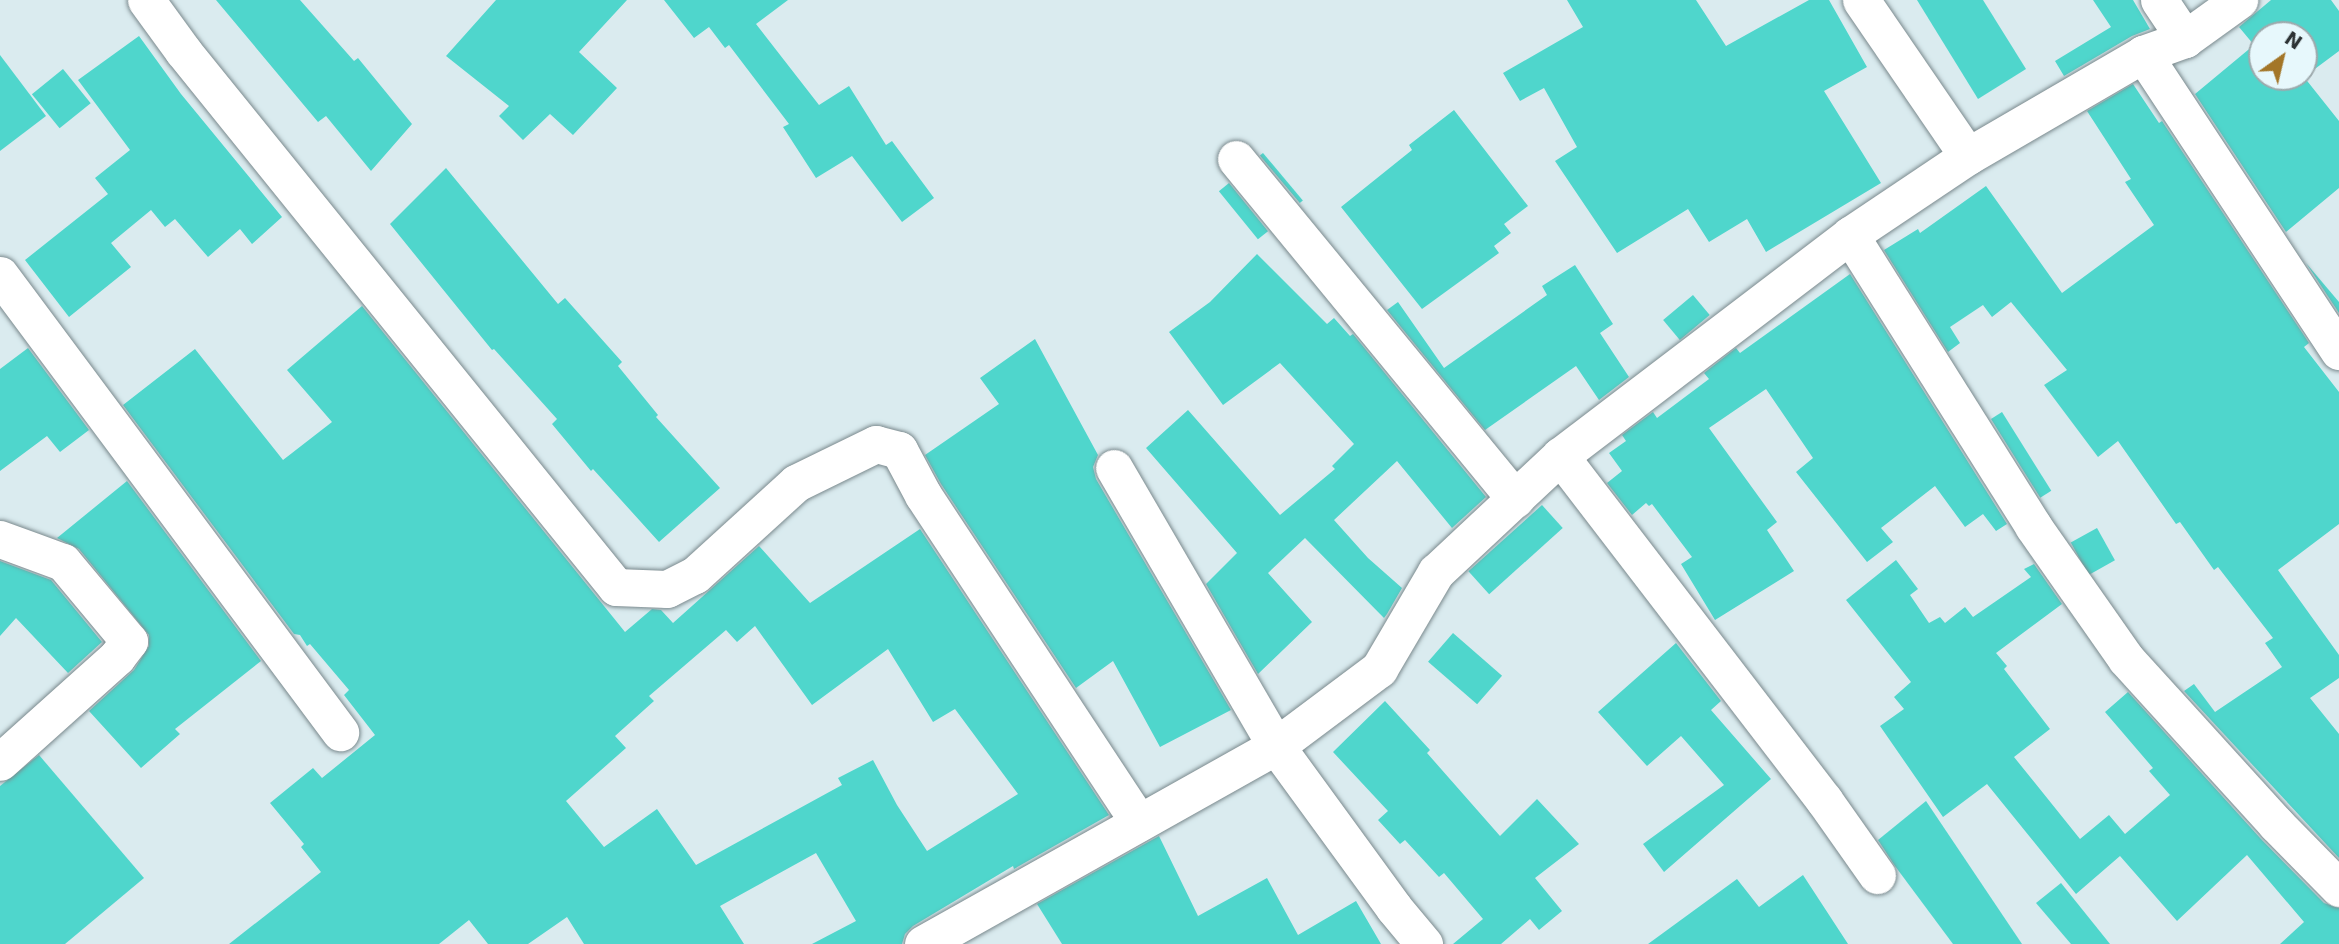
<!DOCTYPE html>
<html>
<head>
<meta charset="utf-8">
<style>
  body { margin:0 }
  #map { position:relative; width:2339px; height:944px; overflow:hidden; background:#daebef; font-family:"DejaVu Sans",sans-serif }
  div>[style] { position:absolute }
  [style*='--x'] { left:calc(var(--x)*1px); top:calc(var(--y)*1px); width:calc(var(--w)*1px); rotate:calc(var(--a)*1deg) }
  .building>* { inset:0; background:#4fd6cc; transform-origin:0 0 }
  .roads { filter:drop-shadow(0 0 2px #7a898d) drop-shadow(0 0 2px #7a898d) }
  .minor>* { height:37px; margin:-18.5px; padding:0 18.5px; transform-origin:18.5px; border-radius:18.5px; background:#fff }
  span { translate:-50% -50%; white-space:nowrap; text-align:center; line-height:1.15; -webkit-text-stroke:6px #e7f8fc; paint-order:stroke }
  .north { position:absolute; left:2248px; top:21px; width:70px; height:70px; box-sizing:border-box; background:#e7f8fc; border:2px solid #9da9ac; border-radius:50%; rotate:34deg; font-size:19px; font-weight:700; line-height:28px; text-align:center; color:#2d3335 }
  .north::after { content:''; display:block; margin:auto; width:24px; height:32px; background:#a37628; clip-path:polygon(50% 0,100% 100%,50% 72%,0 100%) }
</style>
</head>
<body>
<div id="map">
  <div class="building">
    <i style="clip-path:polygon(216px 0,300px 0,354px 61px,358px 58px,412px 124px,371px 171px,326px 116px,318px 122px)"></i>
    <i style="clip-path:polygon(496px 0,627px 0,579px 52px,617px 88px,573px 135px,550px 114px,523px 140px,499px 116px,509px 106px,446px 56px)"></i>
    <i style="clip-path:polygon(664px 0,788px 0,756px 24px,819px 105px,849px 86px,886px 145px,892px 141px,934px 198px,902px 222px,852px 156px,816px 178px,783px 127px,789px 124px,729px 45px,725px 48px,709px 27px,694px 38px)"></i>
    <i style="clip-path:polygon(1567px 0,1696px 0,1726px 46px,1809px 0,1829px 0,1867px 67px,1824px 91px,1881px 183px,1766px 252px,1747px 219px,1709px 242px,1688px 209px,1617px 253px,1555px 161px,1577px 147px,1544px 88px,1520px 101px,1503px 73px,1583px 27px)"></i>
    <i style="clip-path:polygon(1917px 0,1983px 0,2026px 69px,1978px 99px)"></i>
    <i style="clip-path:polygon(2093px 0,2133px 0,2150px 29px,2132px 36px,2064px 76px,2055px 61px,2111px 27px)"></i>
    <i style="clip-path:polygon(evenodd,2271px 0,2331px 0,2339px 11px,2339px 51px,2304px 77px,2339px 121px,2339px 188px,2286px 232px,2195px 94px,2254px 45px,2239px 27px,2271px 0,2262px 35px,2304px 35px,2304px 77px,2262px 77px,2262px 35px)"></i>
    <i style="clip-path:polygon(139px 36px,181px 94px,282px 217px,252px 244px,240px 229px,208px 257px,175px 219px,165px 227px,151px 210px,111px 243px,131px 267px,69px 317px,25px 260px,108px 194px,95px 178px,130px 150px,78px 80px)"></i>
    <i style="clip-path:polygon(0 55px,46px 116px,0 151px)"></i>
    <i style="left:63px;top:69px;width:44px;height:40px;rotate:51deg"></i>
    <i style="clip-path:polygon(2133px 84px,2159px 123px,2162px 121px,2309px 343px,2304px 347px,2339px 392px,2339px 524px,2278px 570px,2339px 655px,2339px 678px,2310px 698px,2339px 734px,2339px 858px,2184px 691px,2194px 684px,2215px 712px,2282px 667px,2265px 643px,2273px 638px,2218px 567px,2214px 570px,2180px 522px,2176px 524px,2118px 441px,2098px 457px,2044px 385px,2067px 370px,2011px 302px,1992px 317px,1983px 305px,1950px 327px,1960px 343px,1948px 352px,1884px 250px,1918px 229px,1920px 233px,1986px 186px,2062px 293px,2154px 225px,2125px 182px,2131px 179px,2087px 111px)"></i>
    <i style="clip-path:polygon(1454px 110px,1528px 206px,1504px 224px,1511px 233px,1494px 246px,1499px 253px,1422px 309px,1341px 207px,1412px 150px,1409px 145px)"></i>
    <i style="left:1263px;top:153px;width:62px;height:4px;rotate:50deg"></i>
    <i style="clip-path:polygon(446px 168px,558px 304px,565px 298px,622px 362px,618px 366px,658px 415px,656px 417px,720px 488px,659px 542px,593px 469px,591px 471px,552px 424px,557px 419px,494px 349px,492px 350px,390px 224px)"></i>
    <i style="left:1229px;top:183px;width:62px;height:13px;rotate:51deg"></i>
    <i style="clip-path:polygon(1257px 254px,1327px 324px,1334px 318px,1350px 336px,1353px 334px,1486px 497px,1452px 528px,1397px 461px,1334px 520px,1368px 558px,1402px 588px,1387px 614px,1384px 618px,1305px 538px,1268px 573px,1312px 622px,1258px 674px,1206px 584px,1237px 553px,1146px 448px,1188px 410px,1280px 515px,1335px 469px,1332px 466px,1354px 444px,1280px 363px,1223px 405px,1169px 332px,1210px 302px)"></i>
    <i style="clip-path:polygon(2306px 263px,2339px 302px,2339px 313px)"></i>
    <i style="clip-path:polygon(1575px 265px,1613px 324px,1600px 333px,1629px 377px,1599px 400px,1576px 366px,1485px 430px,1387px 310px,1398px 302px,1444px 368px,1547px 295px,1542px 286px)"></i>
    <i style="clip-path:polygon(1850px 274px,2007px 524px,1996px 531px,1983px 514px,1965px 527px,1935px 486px,1881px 528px,1893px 542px,1867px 562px,1796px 472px,1813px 458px,1766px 389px,1709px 428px,1777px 522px,1767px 530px,1794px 571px,1715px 620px,1681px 564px,1692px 557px,1652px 504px,1649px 506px,1646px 503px,1632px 515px,1607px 483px,1622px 471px,1609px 453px,1626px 441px,1622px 435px,1653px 412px,1657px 418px,1709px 379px,1704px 373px,1736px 348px,1740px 353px)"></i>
    <i style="left:1693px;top:295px;width:26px;height:39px;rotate:50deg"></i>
    <i style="clip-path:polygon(evenodd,362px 306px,625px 632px,652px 609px,661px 610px,673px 623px,759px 546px,810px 603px,920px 529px,1109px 815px,1014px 869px,1013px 866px,913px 926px,905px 934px,902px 944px,812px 944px,856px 921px,816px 853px,720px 906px,744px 944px,584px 944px,567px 917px,528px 944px,488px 944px,469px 920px,439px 944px,229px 944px,321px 872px,301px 847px,304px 844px,270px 803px,313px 768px,322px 778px,375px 735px,344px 695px,349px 690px,310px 644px,307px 646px,300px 635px,294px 634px,123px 405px,195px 349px,283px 460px,332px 422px,287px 370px,362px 306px,755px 626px,812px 705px,888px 649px,933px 722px,955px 709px,1018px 794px,927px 851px,897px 805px,873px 760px,838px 778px,842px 785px,696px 865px,657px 809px,604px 847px,566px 801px,626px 748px,615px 736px,654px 701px,649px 696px,726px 630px,737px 642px,755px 626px)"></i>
    <i style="clip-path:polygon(1035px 339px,1098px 455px,1093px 467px,1096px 479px,1231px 710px,1160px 747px,1113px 661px,1076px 688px,941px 484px,925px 455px,999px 404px,980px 378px)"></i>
    <i style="clip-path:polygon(28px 348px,89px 430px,60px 452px,47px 436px,0 471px,0 369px)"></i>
    <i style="left:2002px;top:412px;width:93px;height:13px;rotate:58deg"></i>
    <i style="clip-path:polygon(127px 481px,261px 661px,175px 729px,180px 734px,141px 768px,89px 711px,134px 670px,149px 646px,149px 635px,79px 549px,57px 538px)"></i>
    <i style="left:1542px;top:505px;width:31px;height:99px;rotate:48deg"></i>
    <i style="left:2097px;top:528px;width:37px;height:30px;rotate:61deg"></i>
    <i style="clip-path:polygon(1896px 560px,1918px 589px,1910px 595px,1929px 623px,1940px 617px,1945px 623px,1965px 607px,1973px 617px,2031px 577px,2024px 569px,2034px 564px,2062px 604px,1996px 653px,2007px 666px,2004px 669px,2050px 729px,2014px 757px,2080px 839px,2109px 815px,2125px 834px,2170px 795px,2149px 771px,2153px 768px,2105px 712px,2128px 692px,2261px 839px,2324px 903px,2339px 908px,2339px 944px,2280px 944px,2304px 922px,2247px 855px,2177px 921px,2120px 856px,2076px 894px,1987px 784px,1943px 817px,1880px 726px,1904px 709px,1894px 697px,1911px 682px,1846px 600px)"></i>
    <i style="clip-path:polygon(0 561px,51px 580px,102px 642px,68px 673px,16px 618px,0 636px)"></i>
    <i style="left:1453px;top:633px;width:65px;height:38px;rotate:41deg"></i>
    <i style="clip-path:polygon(1676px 643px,1721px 701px,1711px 710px,1771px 779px,1664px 872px,1643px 844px,1724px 785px,1681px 736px,1647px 766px,1598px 712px)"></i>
    <i style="clip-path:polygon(1385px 701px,1430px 750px,1427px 753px,1500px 836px,1537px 799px,1579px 844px,1535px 878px,1562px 911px,1539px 930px,1530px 919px,1501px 944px,1453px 944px,1483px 919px,1444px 873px,1439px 877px,1405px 840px,1400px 844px,1378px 820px,1388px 811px,1333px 752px)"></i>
    <i style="clip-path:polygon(39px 755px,144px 878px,65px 944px,0 944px,0 786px)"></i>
    <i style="clip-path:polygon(1926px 801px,2022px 944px,1953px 944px,1895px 866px,1878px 840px)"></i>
    <i style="clip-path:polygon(1159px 836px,1198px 916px,1267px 878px,1298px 935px,1356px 901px,1381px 944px,1062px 944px,1037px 904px)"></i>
    <i style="clip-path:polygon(1803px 875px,1848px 944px,1648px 944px,1737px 879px,1759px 907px)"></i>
    <i style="clip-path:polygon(2061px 883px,2110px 944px,2071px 944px,2036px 903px)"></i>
  </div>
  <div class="roads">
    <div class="minor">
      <i style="--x:146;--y:0;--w:63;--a:54"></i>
      <i style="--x:183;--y:51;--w:689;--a:51.07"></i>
      <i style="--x:616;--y:587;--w:51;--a:2.2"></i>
      <i style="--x:667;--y:589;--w:31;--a:-27"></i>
      <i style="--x:695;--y:575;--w:137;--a:-42.3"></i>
      <i style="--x:796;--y:483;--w:89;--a:-26"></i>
      <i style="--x:876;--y:444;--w:24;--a:15"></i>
      <i style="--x:899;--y:450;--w:51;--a:61.9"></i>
      <i style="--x:923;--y:495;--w:392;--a:56.6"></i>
      <i style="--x:1861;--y:0;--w:189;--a:55.6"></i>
      <i style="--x:2159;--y:0;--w:47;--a:56.3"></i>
      <i style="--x:2143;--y:54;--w:356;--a:56.6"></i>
      <i style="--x:1236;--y:159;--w:440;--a:50.6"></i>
      <i style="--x:1850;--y:235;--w:344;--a:57.8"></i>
      <i style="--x:2033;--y:526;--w:162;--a:55"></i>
      <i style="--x:2126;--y:659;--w:223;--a:47.7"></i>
      <i style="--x:2276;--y:824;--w:90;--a:45.5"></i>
      <i style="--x:0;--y:275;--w:570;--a:53.35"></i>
      <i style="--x:1560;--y:456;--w:434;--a:52.5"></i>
      <i style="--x:1824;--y:800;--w:92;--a:54.8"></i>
      <i style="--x:1114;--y:468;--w:322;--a:59.8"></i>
      <i style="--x:1276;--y:746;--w:200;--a:53.9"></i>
      <i style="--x:1394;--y:908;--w:47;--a:50.2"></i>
      <i style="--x:0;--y:539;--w:67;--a:20.1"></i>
      <i style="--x:63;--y:562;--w:103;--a:50.1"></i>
      <i style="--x:129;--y:641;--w:20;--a:127"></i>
      <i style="--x:117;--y:657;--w:157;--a:138.1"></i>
      <i style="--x:923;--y:944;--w:405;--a:-29.3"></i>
      <i style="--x:1276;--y:746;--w:129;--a:-36.8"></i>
      <i style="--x:1379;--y:669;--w:113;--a:-59.6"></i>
      <i style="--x:1436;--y:572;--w:170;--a:-43.1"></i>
      <i style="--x:1560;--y:456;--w:365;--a:-37.3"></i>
      <i style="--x:1850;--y:235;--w:142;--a:-33.8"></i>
      <i style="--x:1968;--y:156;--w:203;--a:-30.2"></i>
      <i style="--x:2143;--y:54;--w:45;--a:-19.7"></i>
      <i style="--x:2185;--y:39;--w:67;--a:-35.8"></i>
    </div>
  </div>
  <div class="north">N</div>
</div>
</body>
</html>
